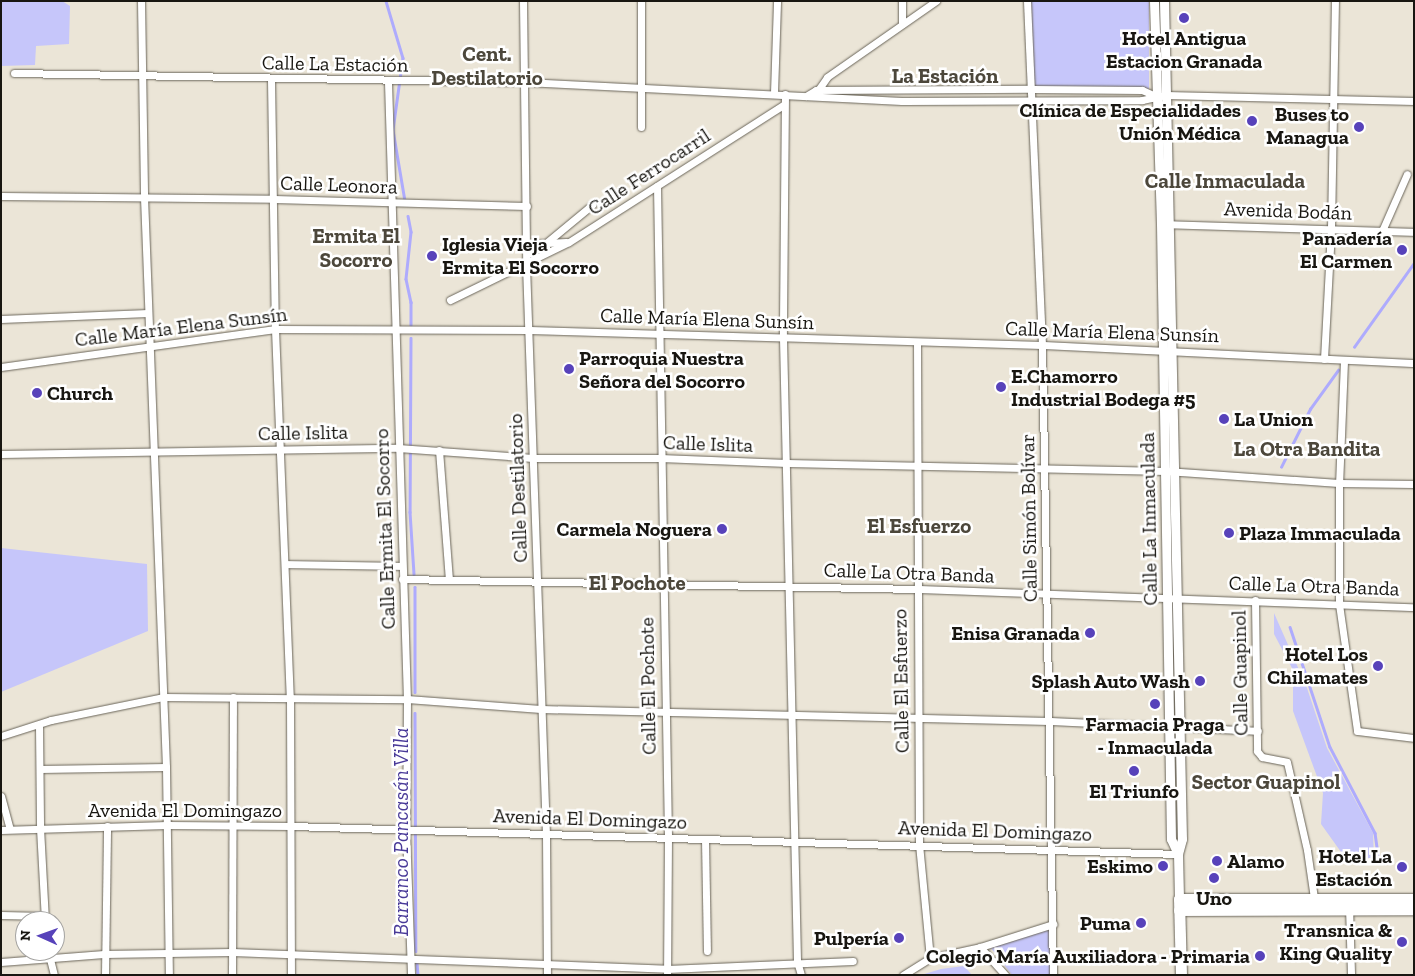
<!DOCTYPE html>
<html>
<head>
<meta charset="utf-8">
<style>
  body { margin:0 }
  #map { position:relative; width:1415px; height:976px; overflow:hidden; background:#ebe5d7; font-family:"Zilla Slab",serif }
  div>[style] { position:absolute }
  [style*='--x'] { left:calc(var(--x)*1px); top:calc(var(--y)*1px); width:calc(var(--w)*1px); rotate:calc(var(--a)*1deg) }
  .green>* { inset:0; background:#c6c6fa; transform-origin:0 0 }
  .stream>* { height:2.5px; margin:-1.25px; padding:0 1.25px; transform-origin:1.25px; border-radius:1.25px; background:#aeabfd }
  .roads { filter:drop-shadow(0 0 1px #6a6559) drop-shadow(0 0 1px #6a6559) }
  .minor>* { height:7px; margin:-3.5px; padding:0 3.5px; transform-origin:3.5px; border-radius:3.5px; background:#fff }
  .secondary>* { height:9px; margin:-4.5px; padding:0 4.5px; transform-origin:4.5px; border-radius:4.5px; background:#fff }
  .trunk>* { height:11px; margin:-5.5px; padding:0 5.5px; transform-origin:5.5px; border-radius:5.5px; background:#fff }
  .dots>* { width:14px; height:14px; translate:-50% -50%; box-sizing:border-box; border:2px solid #fff; border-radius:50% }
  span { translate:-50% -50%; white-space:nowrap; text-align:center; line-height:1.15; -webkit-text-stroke:5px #fff; paint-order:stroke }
  .poi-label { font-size:20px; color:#181611; font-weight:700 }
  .right { translate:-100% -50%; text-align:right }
  .left { translate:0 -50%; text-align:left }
  .street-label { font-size:20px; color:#181611 }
  .neighbourhood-label { font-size:21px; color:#4c473b; font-weight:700 }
  .water-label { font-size:21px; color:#493a98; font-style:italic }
  .frame { position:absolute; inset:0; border:2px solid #181611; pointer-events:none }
  .north { position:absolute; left:15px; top:911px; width:50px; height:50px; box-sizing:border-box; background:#fff; border:1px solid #a3a2a0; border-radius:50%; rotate:272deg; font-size:14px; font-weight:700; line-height:20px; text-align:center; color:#181611 }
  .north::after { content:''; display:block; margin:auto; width:18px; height:22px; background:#5742ba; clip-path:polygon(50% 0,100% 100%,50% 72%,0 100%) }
</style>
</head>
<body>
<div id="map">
  <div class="green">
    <i style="clip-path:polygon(1px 1px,62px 1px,70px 6px,69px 44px,36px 46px,35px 65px,1px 66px)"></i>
    <i style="left:1031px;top:1px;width:118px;height:88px"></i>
    <i style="clip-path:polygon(1px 548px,147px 564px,148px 631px,1px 692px)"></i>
    <i style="clip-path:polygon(1274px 613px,1307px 688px,1327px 748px,1373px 833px,1374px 858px,1346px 859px,1321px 824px,1323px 793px,1293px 711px,1293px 670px,1274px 634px)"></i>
    <i style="clip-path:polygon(1052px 925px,1053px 975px,1012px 975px,991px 948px)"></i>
    <i style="clip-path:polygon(964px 966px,972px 975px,921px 975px,941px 969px)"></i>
  </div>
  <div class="stream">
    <i style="--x:386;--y:1;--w:59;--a:73.4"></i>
    <i style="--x:403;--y:58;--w:73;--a:97.9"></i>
    <i style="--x:393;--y:130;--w:72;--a:80.4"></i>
    <i style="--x:408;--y:216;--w:16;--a:79"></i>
    <i style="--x:411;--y:232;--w:47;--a:96.1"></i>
    <i style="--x:406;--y:279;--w:24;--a:78"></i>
    <i style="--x:411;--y:302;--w:23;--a:90"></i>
    <i style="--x:411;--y:338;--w:174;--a:90.3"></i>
    <i style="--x:410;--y:512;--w:62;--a:86.3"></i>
    <i style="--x:1354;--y:347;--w:103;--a:-54.5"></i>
    <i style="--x:1281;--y:467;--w:65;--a:-63.4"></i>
    <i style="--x:1310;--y:409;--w:48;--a:-54.3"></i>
    <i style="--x:415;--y:587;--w:105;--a:90"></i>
    <i style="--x:1290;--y:627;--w:126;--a:71.6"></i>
    <i style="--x:1330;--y:747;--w:97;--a:62.4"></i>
    <i style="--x:1375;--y:833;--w:21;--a:82"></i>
    <i style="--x:415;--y:713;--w:238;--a:89.8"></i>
    <i style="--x:417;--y:963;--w:12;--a:85"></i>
  </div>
  <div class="roads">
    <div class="minor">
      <i style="--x:141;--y:1;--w:196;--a:89.1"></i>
      <i style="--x:144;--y:197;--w:570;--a:87.79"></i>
      <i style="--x:166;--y:767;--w:208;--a:89.2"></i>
      <i style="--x:523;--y:1;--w:264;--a:89.3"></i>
      <i style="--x:526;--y:265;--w:569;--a:87.99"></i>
      <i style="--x:546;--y:834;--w:141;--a:89.6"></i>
      <i style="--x:641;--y:1;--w:126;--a:90"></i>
      <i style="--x:902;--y:1;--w:23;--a:90"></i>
      <i style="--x:1027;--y:1;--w:344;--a:87.5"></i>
      <i style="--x:1042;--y:345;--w:630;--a:89"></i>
      <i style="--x:14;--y:73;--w:511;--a:1.01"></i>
      <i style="--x:525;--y:82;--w:377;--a:2.9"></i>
      <i style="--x:902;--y:101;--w:240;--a:-0.2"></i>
      <i style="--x:1142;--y:100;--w:25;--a:-12"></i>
      <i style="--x:1166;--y:95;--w:248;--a:1.4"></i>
      <i style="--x:271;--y:80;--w:249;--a:89.1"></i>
      <i style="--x:275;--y:329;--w:368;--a:87.7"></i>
      <i style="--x:290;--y:697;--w:278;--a:89.8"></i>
      <i style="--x:388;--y:82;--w:617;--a:88.24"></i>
      <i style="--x:407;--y:699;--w:131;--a:90.4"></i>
      <i style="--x:406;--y:830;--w:145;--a:88"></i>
      <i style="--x:774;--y:93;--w:92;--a:-88.1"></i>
      <i style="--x:816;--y:93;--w:19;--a:-55"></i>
      <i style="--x:827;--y:77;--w:133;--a:-34.9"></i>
      <i style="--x:785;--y:94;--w:244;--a:90.5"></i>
      <i style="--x:783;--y:338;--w:623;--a:88.71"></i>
      <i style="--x:797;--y:961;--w:15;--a:74"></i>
      <i style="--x:806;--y:96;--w:12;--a:-31"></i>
      <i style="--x:816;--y:90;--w:217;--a:-0.3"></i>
      <i style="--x:1033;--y:89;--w:109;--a:0.5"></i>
      <i style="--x:1142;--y:90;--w:12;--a:24"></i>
      <i style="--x:657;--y:186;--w:652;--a:89.03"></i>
      <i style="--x:668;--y:838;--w:137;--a:90.4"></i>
      <i style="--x:1;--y:196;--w:273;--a:0.6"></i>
      <i style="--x:274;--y:199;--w:253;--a:1.6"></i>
      <i style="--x:1164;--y:224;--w:250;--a:1.8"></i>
      <i style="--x:1382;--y:231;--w:62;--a:-66.3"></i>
      <i style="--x:546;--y:243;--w:60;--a:-39.6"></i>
      <i style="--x:526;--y:244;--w:40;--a:-2.9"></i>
      <i style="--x:450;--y:300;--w:132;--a:-26"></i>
      <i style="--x:569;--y:242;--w:254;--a:-32.6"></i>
      <i style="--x:1;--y:319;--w:147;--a:-2.3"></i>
      <i style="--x:917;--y:342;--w:502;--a:89.77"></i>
      <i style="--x:919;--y:844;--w:115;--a:84.5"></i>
      <i style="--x:1324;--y:359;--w:131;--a:-86.9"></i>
      <i style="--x:1331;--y:228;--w:227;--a:-89"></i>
      <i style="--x:1344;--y:361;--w:122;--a:92.3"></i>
      <i style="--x:1339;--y:483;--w:121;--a:90"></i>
      <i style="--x:1339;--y:604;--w:128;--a:81.9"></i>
      <i style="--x:1357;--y:731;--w:57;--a:7"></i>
      <i style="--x:1;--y:367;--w:277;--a:-7.9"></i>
      <i style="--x:275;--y:329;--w:255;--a:0.2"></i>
      <i style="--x:530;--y:330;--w:512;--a:1.68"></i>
      <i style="--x:1042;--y:345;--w:372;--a:2.8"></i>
      <i style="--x:439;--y:450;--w:129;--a:85.6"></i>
      <i style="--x:1;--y:454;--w:397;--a:-0.9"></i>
      <i style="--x:398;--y:448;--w:135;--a:4.2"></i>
      <i style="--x:533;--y:458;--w:127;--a:0"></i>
      <i style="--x:660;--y:458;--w:127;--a:2.3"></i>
      <i style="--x:787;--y:463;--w:379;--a:1.2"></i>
      <i style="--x:1166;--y:471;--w:173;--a:4"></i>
      <i style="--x:1339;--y:483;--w:75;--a:0.8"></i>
      <i style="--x:285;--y:564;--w:117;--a:1"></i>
      <i style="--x:402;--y:579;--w:514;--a:1.11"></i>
      <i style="--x:916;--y:589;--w:498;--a:2.1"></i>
      <i style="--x:1255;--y:600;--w:151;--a:89.2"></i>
      <i style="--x:1257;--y:751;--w:8;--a:50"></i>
      <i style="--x:1262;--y:757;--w:25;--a:11"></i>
      <i style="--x:1287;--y:762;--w:90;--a:77.2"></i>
      <i style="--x:1307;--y:850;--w:49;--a:81.7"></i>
      <i style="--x:39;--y:726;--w:102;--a:89.4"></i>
      <i style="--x:40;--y:828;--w:93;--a:86.9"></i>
      <i style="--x:1;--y:736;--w:52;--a:-17.7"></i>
      <i style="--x:51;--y:720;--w:114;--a:-11.6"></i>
      <i style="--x:163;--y:697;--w:244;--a:0.5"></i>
      <i style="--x:407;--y:699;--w:134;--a:4.3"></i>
      <i style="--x:541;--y:709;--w:508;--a:1.35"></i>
      <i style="--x:1049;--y:721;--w:209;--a:2.7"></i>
      <i style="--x:40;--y:769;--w:126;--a:-0.9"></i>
      <i style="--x:1;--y:796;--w:34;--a:75"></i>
      <i style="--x:1;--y:830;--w:166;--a:-1.7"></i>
      <i style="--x:167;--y:825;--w:125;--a:0.5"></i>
      <i style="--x:292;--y:826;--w:886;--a:1.81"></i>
      <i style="--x:705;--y:839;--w:112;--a:89"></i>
      <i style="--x:1349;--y:906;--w:69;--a:88.3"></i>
      <i style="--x:1;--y:915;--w:44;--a:1.3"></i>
      <i style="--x:980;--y:947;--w:38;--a:48"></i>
      <i style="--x:48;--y:951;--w:25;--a:76"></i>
      <i style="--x:1;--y:962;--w:103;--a:-4.4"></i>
      <i style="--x:104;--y:954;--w:128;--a:-0.9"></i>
      <i style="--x:232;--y:952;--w:435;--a:2.2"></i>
      <i style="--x:667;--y:969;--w:186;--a:-2.5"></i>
      <i style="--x:105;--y:975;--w:149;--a:-89.2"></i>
      <i style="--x:232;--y:975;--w:278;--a:-89.8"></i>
      <i style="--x:903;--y:975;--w:32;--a:-32"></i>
      <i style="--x:930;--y:958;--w:51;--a:-12.4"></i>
      <i style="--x:980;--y:947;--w:77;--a:-17.5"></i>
    </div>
    <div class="secondary">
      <i style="--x:1154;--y:1;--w:223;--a:88.2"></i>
      <i style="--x:1161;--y:224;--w:615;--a:89.07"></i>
      <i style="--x:1171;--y:839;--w:17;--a:65"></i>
      <i style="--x:1164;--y:1;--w:838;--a:88.77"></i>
      <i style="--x:1182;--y:839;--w:16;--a:105"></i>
      <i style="--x:1178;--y:854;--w:45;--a:88.7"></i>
    </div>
    <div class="trunk">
      <i style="--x:1179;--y:910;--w:235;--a:-0.2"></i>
      <i style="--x:1181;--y:975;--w:76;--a:-91.5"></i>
      <i style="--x:1179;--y:899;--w:235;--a:0"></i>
    </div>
  </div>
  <div class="dots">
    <i style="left:1184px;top:18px;background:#5742ba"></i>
    <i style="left:1252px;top:121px;background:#5742ba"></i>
    <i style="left:1359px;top:127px;background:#5742ba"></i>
    <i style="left:1402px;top:250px;background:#5742ba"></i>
    <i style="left:432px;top:256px;background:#5742ba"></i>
    <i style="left:569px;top:369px;background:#5742ba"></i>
    <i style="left:1001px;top:387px;background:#5742ba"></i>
    <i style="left:37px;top:393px;background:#5742ba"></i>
    <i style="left:1224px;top:419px;background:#5742ba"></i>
    <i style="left:722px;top:529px;background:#5742ba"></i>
    <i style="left:1229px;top:533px;background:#5742ba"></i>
    <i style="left:1090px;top:633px;background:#5742ba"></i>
    <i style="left:1378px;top:666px;background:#5742ba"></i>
    <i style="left:1200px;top:681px;background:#5742ba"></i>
    <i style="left:1155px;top:704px;background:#5742ba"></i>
    <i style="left:1134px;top:771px;background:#5742ba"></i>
    <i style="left:1217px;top:861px;background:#5742ba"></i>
    <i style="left:1163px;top:866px;background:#5742ba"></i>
    <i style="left:1402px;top:867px;background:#5742ba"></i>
    <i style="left:1214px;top:878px;background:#5742ba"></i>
    <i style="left:1141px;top:923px;background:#5742ba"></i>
    <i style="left:899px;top:938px;background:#5742ba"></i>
    <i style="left:1402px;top:942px;background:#5742ba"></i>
    <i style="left:1260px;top:956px;background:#5742ba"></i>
  </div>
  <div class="poi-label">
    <span style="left:1184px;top:50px">Hotel Antigua<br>Estacion Granada</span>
    <span class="right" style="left:1241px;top:122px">Clínica de Especialidades<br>Unión Médica</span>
    <span class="right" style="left:1349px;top:126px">Buses to<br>Managua</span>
    <span class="right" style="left:1392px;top:250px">Panadería<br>El Carmen</span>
    <span class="left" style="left:442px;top:256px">Iglesia Vieja<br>Ermita El Socorro</span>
    <span class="left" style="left:579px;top:370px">Parroquia Nuestra<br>Señora del Socorro</span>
    <span class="left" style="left:1011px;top:388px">E.Chamorro<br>Industrial Bodega #5</span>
    <span class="left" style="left:47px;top:393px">Church</span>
    <span class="left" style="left:1234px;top:419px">La Union</span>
    <span class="right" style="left:712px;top:529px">Carmela Noguera</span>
    <span class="left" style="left:1239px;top:533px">Plaza Immaculada</span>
    <span class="right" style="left:1080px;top:633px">Enisa Granada</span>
    <span class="right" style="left:1368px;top:666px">Hotel Los<br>Chilamates</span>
    <span class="right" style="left:1190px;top:681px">Splash Auto Wash</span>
    <span style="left:1155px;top:736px">Farmacia Praga<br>- Inmaculada</span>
    <span style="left:1134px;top:791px">El Triunfo</span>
    <span class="right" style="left:1392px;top:868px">Hotel La<br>Estación</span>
    <span class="left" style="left:1227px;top:861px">Alamo</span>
    <span class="right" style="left:1153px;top:866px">Eskimo</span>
    <span style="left:1214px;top:898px">Uno</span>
    <span class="right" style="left:1131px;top:923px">Puma</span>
    <span class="right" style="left:1392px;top:942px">Transnica &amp;<br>King Quality</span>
    <span class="right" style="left:889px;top:938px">Pulpería</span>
    <span class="right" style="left:1250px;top:956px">Colegio María Auxiliadora - Primaria</span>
  </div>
  <div class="street-label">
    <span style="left:335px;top:64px;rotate:1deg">Calle La Estación</span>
    <span style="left:649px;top:172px;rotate:-33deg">Calle Ferrocarril</span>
    <span style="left:339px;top:185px;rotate:2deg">Calle Leonora</span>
    <span style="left:1288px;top:211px;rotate:2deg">Avenida Bodán</span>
    <span style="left:707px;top:319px;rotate:2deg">Calle María Elena Sunsín</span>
    <span style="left:181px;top:327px;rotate:-7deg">Calle María Elena Sunsín</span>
    <span style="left:1112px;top:332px;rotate:2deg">Calle María Elena Sunsín</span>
    <span style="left:303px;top:433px;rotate:-1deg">Calle Islita</span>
    <span style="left:708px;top:444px;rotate:2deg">Calle Islita</span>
    <span style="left:518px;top:488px;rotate:-92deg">Calle Destilatorio</span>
    <span style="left:1029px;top:518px;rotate:-91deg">Calle Simón Bolívar</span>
    <span style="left:1149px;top:519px;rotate:-91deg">Calle La Inmaculada</span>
    <span style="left:385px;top:529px;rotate:-92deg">Calle Ermita El Socorro</span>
    <span style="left:909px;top:573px;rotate:2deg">Calle La Otra Banda</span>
    <span style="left:1314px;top:586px;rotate:2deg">Calle La Otra Banda</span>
    <span style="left:1240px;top:673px;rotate:-91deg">Calle Guapinol</span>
    <span style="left:901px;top:681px;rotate:-91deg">Calle El Esfuerzo</span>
    <span style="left:648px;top:686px;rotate:-91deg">Calle El Pochote</span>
    <span style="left:185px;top:810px">Avenida El Domingazo</span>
    <span style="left:590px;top:819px;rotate:2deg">Avenida El Domingazo</span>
    <span style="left:995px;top:831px;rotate:2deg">Avenida El Domingazo</span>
  </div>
  <div class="neighbourhood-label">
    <span style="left:487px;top:66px">Cent.<br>Destilatorio</span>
    <span style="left:945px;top:76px">La Estación</span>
    <span style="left:1225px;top:181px">Calle Inmaculada</span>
    <span style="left:356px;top:248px">Ermita El<br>Socorro</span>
    <span style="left:1307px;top:449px">La Otra Bandita</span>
    <span style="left:919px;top:526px">El Esfuerzo</span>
    <span style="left:637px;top:583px">El Pochote</span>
    <span style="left:1266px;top:782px">Sector Guapinol</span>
  </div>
  <div class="water-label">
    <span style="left:401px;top:832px;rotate:-90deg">Barranco Pancasán Villa</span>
  </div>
  <div class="frame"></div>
  <div class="north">N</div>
</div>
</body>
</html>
